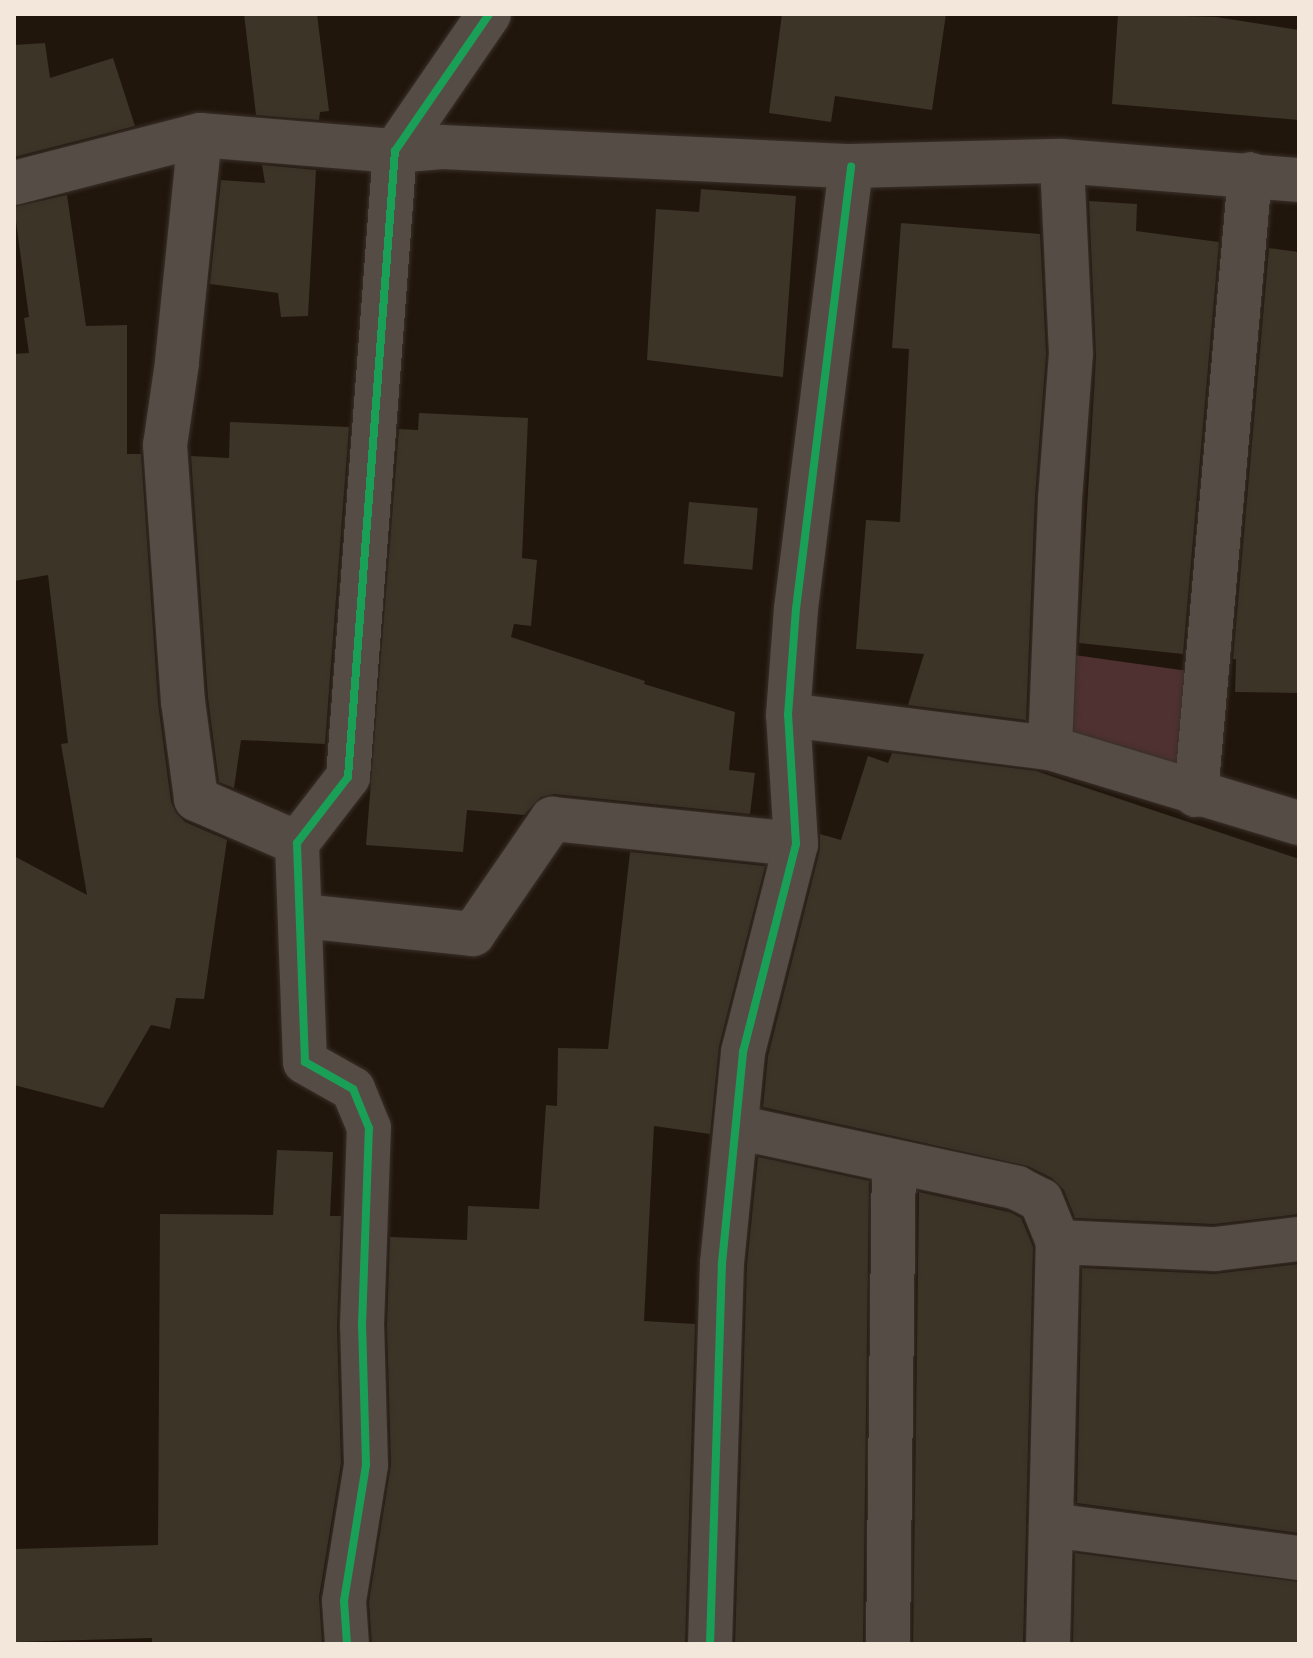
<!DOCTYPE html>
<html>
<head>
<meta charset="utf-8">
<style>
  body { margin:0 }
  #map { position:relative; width:1313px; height:1658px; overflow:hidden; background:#21160c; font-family:Overpass,sans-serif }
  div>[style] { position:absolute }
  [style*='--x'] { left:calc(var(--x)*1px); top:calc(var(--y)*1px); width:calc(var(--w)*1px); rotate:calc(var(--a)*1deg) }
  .green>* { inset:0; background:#4f3131 }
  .building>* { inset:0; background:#3c3427; transform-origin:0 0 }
  .roads { filter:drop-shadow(0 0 2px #39302a) drop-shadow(0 0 2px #39302a) }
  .street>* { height:44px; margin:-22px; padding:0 22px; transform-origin:22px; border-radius:22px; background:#554c45 }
  .cycleway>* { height:8px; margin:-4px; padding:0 4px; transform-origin:4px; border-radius:4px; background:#1a9f57 }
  span { translate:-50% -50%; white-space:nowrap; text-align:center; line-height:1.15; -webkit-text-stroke:8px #0b0501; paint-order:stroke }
  .frame { position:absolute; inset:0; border:16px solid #f3e6da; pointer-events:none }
</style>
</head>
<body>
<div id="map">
  <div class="green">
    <i style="clip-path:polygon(1067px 654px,1188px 671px,1182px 775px,1060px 737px)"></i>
  </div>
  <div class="building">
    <i style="clip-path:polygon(244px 14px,317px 14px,329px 111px,320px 112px,319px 120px,256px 115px)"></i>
    <i style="clip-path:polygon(782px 14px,946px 14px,932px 110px,835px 96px,831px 122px,769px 113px)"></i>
    <i style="clip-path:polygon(1118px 14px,1216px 17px,1299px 30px,1299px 120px,1112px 104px)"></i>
    <i style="clip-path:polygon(45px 43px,50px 78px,113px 58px,135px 126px,14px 157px,14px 45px)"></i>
    <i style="clip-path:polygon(262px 165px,316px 170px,308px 316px,281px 317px,278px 293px,210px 284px,221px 180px,265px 183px)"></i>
    <i style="clip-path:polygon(701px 189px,796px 196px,783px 377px,647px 360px,656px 209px,699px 212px)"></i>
    <i style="clip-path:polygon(67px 195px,86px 326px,127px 325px,127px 454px,141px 454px,158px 703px,171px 802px,176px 813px,185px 822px,227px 840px,204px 999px,176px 998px,170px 1029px,151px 1025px,103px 1108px,14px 1085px,14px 856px,87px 895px,61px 744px,68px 743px,48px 575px,14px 581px,14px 354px,29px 353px,24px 318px,29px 317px,14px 207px)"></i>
    <i style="clip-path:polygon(1089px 201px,1137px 204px,1136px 231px,1219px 242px,1183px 654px,1079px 643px,1096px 356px)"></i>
    <i style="clip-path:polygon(901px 223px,1040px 234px,1046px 354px,1035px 497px,1026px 720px,908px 705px,924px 654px,856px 649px,866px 520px,900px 522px,909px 349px,892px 348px)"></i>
    <i style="clip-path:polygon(1269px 248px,1299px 252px,1299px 693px,1235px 692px,1236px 659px,1233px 659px)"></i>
    <i style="clip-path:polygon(419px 413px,528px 418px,522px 558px,537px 560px,531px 626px,514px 624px,511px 637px,645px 681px,644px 684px,735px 712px,729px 770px,755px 773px,750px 814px,554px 794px,541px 797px,524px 815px,467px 810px,463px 852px,366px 845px,399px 429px,418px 430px)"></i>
    <i style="clip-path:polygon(230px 422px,349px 427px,325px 744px,241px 740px,234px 788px,219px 782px,208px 698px,191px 456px,229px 458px)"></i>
    <i style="left:689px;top:502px;width:69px;height:62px;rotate:5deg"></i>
    <i style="clip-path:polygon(892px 753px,1036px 771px,1299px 859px,1299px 1214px,1214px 1224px,1075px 1218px,1064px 1190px,1052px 1178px,1028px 1166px,763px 1107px,768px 1056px,820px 850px,820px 834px,841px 840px,868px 756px,888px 763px)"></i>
    <i style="clip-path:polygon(630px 852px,765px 866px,719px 1046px,710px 1134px,654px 1126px,644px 1321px,695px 1324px,685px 1644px,372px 1644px,369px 1602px,391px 1465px,387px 1326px,390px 1237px,467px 1240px,468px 1206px,539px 1209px,546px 1105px,557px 1106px,558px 1048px,608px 1049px)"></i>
    <i style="clip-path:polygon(277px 1150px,333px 1152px,330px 1216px,341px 1216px,337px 1327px,341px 1463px,319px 1597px,322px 1644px,152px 1644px,152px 1638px,15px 1642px,14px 1549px,158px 1545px,160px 1214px,273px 1215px)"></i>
    <i style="clip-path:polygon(758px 1157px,869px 1181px,863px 1644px,735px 1644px,747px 1265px)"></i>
    <i style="clip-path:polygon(919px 1192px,1009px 1212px,1021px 1218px,1033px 1247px,1023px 1644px,913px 1644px)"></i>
    <i style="clip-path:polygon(1299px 1264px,1299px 1533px,1077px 1503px,1082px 1268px,1214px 1274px)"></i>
    <i style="clip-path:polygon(1075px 1553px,1299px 1582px,1299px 1644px,1073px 1644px)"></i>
  </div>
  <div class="roads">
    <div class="street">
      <i style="--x:200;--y:135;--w:229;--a:95.8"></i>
      <i style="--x:177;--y:363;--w:83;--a:98.3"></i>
      <i style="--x:165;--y:445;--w:257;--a:86"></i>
      <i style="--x:183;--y:701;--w:99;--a:82.4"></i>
      <i style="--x:196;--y:799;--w:110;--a:23.5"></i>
      <i style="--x:14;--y:183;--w:192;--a:-14.5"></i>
      <i style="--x:200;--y:135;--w:196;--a:4.7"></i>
      <i style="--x:395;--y:151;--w:47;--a:-4.9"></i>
      <i style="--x:442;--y:147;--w:409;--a:2.7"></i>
      <i style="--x:851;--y:166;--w:211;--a:-1.4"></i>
      <i style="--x:1062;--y:161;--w:238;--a:4.6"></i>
      <i style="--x:788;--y:715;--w:264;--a:7.2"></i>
      <i style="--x:1050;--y:748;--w:260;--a:16.8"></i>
      <i style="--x:1050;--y:748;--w:249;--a:-87.7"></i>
      <i style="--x:1060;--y:499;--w:145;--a:-85.7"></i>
      <i style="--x:1071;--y:354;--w:193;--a:-92.7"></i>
      <i style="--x:1196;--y:795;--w:623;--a:-85.03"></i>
      <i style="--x:302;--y:916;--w:172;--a:6"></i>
      <i style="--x:473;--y:934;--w:140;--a:-55.5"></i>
      <i style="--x:552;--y:819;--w:245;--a:5.9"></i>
      <i style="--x:736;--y:1127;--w:288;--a:12.2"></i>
      <i style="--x:1017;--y:1188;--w:27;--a:27"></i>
      <i style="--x:1041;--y:1200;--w:45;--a:68"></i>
      <i style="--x:1058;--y:1242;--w:157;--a:2.6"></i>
      <i style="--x:1215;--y:1249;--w:85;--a:-6.8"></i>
      <i style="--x:1051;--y:1525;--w:250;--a:7.6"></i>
      <i style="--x:347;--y:1644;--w:43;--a:-94"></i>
      <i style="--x:344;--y:1601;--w:138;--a:-80.8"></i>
      <i style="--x:366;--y:1465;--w:139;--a:-91.6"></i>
      <i style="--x:362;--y:1326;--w:198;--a:-88"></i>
      <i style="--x:369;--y:1128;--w:42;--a:-112.3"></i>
      <i style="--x:353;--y:1089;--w:55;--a:-150.6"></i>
      <i style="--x:305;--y:1062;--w:219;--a:-92.1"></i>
      <i style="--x:297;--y:843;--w:83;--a:-52.3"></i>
      <i style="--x:348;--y:777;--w:628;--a:-85.71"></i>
      <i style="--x:395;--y:151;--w:166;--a:-55.5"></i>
      <i style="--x:710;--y:1644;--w:381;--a:-88.2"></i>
      <i style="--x:722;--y:1263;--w:212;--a:-84.3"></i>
      <i style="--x:743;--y:1052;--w:215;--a:-75.7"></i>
      <i style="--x:796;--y:844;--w:129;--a:-93.5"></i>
      <i style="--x:788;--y:715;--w:106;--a:-85.7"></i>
      <i style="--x:796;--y:609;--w:446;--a:-82.9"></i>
      <i style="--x:888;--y:1644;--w:482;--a:-89.3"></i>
      <i style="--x:1048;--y:1644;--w:402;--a:-88.6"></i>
    </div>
  </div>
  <div class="cycleway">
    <i style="--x:347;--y:1644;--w:43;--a:-94"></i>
    <i style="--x:344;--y:1601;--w:138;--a:-80.8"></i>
    <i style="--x:366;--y:1465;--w:139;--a:-91.6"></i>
    <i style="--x:362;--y:1326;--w:198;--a:-88"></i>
    <i style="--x:369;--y:1128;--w:42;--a:-112.3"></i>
    <i style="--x:353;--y:1089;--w:55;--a:-150.6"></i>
    <i style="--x:305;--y:1062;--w:219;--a:-92.1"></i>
    <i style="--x:297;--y:843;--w:83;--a:-52.3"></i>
    <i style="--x:348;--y:777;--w:628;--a:-85.71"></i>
    <i style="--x:395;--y:151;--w:166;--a:-55.5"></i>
    <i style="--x:710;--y:1644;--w:381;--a:-88.2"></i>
    <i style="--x:722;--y:1263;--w:212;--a:-84.3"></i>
    <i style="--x:743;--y:1052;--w:215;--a:-75.7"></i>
    <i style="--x:796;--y:844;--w:129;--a:-93.5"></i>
    <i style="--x:788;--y:715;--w:106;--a:-85.7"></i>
    <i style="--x:796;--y:609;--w:446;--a:-82.9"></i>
  </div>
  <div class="frame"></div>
</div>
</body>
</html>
